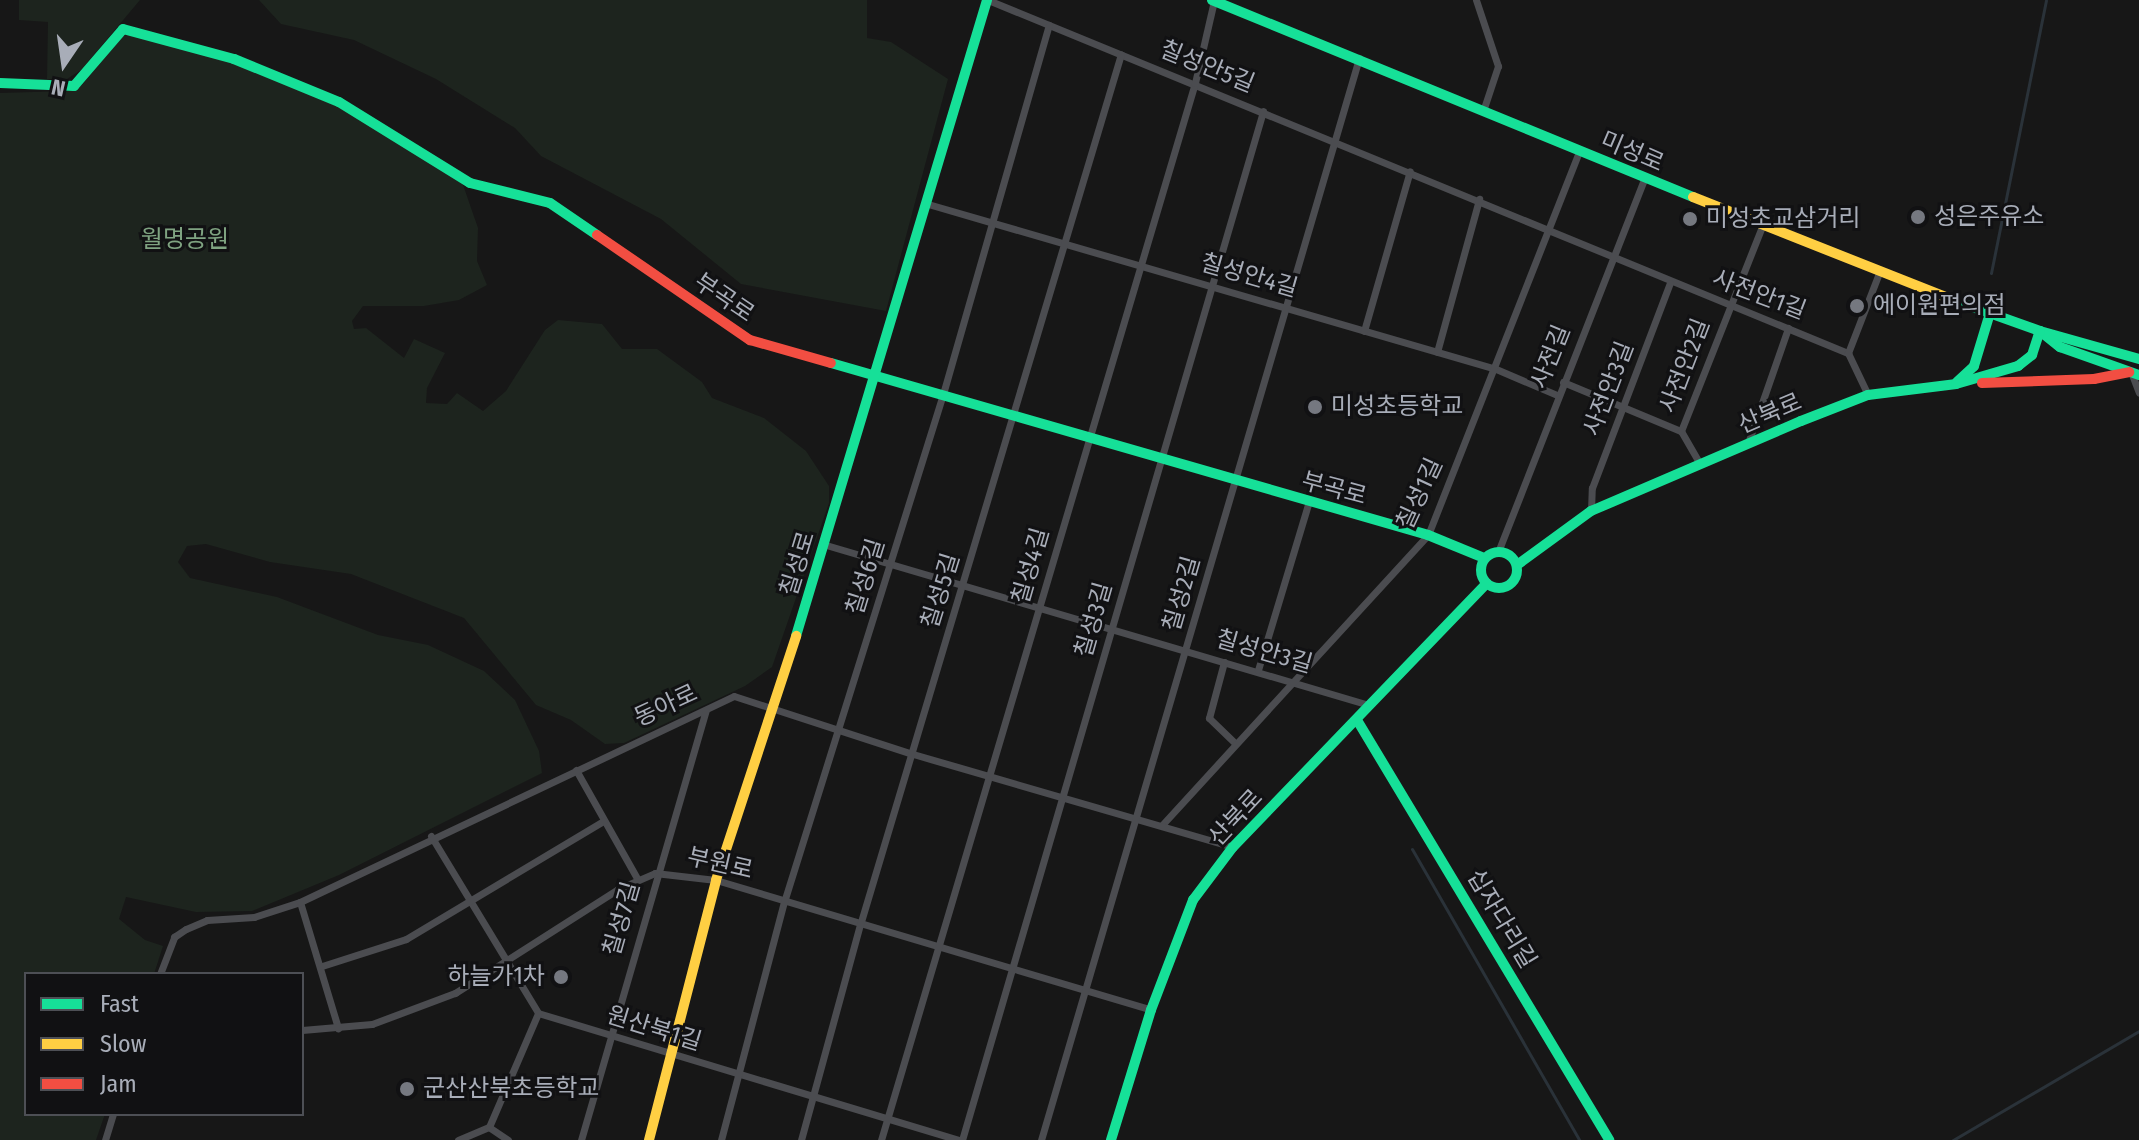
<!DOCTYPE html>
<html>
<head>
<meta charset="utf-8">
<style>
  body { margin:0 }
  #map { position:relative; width:2139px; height:1140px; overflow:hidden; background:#171717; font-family:"Fira Sans Condensed","Noto Sans KR",sans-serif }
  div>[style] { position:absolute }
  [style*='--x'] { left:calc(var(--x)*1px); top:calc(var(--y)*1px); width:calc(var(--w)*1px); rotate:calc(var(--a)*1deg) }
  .green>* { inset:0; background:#1d241e }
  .stream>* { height:3px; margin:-1.5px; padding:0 1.5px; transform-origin:1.5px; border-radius:1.5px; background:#2a3239 }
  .street>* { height:7px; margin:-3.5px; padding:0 3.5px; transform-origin:3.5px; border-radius:3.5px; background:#4b4c50 }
  .fast>* { height:10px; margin:-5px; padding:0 5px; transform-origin:5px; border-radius:5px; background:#16e098 }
  .fast>.ring { margin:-5px; padding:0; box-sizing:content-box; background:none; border:10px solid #16e098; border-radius:50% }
  .slow>* { height:10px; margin:-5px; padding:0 5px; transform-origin:5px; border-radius:5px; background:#ffcf43 }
  .jam>* { height:10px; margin:-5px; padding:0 5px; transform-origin:5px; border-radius:5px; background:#f24e42 }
  .dots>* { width:22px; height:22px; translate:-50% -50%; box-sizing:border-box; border:4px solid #111113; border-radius:50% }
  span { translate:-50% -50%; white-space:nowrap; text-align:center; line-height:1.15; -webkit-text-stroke:6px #111113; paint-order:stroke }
  .street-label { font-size:24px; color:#a8adb8 }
  .poi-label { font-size:24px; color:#a8adb8 }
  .left { translate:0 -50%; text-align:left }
  .right { translate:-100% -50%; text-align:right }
  .park-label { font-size:24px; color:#7fa381 }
  .legend { position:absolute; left:24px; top:972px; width:280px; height:144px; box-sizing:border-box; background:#111113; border:2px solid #4d4f55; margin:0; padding:10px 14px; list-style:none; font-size:24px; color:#a8adb8 }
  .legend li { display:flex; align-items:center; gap:16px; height:40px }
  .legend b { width:40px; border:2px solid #4d4f55 }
  .north { position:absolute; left:24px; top:24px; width:80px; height:80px; -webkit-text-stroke:6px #111113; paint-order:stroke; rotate:193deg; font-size:22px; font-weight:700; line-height:32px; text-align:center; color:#a8adb8 }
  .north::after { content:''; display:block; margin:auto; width:28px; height:36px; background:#a8adb8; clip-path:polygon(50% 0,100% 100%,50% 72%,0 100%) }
</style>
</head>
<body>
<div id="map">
  <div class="green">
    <i style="clip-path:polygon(19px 0,140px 0,81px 70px,67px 79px,47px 79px,48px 22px,19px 20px)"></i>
    <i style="clip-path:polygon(259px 0,867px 0,867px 38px,891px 42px,948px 79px,886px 311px,741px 284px,661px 219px,541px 156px,515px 128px,436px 79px,354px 40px,281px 24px)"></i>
    <i style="clip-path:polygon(133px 34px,257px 69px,351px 113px,461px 179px,478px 228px,477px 261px,487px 285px,459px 300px,424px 306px,363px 306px,352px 321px,354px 329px,366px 328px,404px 358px,414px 339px,445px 353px,427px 388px,426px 403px,447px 404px,457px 393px,483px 411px,506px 391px,545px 330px,558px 320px,602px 324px,622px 349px,657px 349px,702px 382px,712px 398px,764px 418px,806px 451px,829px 486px,829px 503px,772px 667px,745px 686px,624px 743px,605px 744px,571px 720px,536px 705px,464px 618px,351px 574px,270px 562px,206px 544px,187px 546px,178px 562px,190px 578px,277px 597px,378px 635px,428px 645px,484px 671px,515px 700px,539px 751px,542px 773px,339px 875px,252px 911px,196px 912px,126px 897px,119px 919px,145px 940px,163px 946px,154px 974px,26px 974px,26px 1114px,105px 1114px,96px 1140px,0 1140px,0 93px,68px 91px,82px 85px,123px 36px)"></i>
  </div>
  <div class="stream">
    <i style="--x:1991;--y:273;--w:278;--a:-78.6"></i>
    <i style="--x:1412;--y:849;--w:336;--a:60.1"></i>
    <i style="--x:1953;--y:1140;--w:216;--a:-30.4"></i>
  </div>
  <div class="street">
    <i style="--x:988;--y:0;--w:930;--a:22.32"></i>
    <i style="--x:1848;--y:353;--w:47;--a:64.5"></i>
    <i style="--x:1476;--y:0;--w:70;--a:71.6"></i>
    <i style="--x:1498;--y:66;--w:44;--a:108.4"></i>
    <i style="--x:928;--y:204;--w:591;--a:16.2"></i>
    <i style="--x:1496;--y:369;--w:66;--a:23.1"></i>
    <i style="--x:1364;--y:331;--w:166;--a:-74"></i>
    <i style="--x:1437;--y:352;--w:159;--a:-74.6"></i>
    <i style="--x:1848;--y:353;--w:86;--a:-68.8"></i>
    <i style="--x:2131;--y:372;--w:22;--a:69"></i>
    <i style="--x:1563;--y:382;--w:128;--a:22.6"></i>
    <i style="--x:1681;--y:431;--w:38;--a:60"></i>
    <i style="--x:1681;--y:431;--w:220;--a:-68.4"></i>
    <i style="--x:1748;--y:443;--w:122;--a:-70.8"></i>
    <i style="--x:1591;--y:511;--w:23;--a:-88"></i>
    <i style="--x:1592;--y:488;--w:219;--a:-69.2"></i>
    <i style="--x:826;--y:545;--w:566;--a:16.42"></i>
    <i style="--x:1498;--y:552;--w:401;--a:-68.6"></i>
    <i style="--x:1224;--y:662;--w:58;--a:105"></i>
    <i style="--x:1209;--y:718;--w:36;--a:44"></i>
    <i style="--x:1258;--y:670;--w:173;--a:-73.2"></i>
    <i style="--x:576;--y:770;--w:126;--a:60.6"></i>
    <i style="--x:1162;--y:825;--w:394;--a:-47.5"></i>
    <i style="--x:1428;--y:535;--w:413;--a:-68.5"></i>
    <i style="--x:431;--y:836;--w:207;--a:58.8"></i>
    <i style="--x:538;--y:1013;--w:440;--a:16.8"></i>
    <i style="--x:300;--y:902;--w:132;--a:73.2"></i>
    <i style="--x:322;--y:966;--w:88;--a:-17.8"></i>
    <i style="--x:406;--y:939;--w:230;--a:-30.9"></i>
    <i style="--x:160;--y:974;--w:40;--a:-69"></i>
    <i style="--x:174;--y:937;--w:14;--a:-34"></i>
    <i style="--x:186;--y:929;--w:23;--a:-23"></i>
    <i style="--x:207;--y:920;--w:47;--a:-3.7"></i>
    <i style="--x:254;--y:917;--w:48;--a:-18.1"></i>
    <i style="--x:300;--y:902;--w:480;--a:-25.4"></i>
    <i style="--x:734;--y:696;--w:188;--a:18"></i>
    <i style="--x:913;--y:754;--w:333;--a:16.2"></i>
    <i style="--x:302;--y:1030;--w:70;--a:-4.9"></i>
    <i style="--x:372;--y:1024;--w:89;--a:-20.5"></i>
    <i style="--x:455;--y:993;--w:193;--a:-32.5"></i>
    <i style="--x:618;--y:889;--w:40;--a:-23.4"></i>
    <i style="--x:655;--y:873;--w:61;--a:6.5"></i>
    <i style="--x:716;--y:880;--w:454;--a:16.6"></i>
    <i style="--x:105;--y:1140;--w:27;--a:-73"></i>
    <i style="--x:458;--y:1140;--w:34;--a:-23"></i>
    <i style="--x:508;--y:1140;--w:23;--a:-146"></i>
    <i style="--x:489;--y:1127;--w:124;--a:-66.7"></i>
    <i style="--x:581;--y:1140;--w:447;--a:-73.8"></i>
    <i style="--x:721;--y:1140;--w:246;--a:-75.2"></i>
    <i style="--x:784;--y:902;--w:532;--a:-72.62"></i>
    <i style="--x:943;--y:394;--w:384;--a:-74"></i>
    <i style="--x:801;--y:1140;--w:223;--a:-74.7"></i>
    <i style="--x:860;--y:925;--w:909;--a:-73.32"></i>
    <i style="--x:881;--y:1140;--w:1103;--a:-73.46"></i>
    <i style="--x:1195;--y:83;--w:84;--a:-77"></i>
    <i style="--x:962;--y:1140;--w:1072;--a:-73.69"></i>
    <i style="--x:1041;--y:1140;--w:1128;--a:-73.62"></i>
  </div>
  <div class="fast">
    <i style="--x:1212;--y:0;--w:520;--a:22.27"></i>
    <i style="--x:0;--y:83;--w:74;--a:2.3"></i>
    <i style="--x:74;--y:86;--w:75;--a:-49.3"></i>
    <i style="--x:123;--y:29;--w:115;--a:15.1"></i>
    <i style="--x:234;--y:59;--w:113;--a:22.3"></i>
    <i style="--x:339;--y:102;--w:154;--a:31.7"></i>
    <i style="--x:470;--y:183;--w:82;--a:14"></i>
    <i style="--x:550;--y:203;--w:57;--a:34.2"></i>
    <i style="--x:2139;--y:359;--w:103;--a:-164.2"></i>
    <i style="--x:2040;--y:331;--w:26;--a:39"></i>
    <i style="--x:2060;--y:347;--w:84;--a:19.5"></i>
    <i style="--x:831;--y:363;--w:621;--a:16.07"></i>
    <i style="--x:1428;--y:535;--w:61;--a:22.3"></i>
    <i style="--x:1957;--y:382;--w:23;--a:-43"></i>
    <i style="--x:1974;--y:366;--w:55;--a:-73.2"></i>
    <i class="ring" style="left:1481px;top:552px;width:26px;height:26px"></i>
    <i style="--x:1517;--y:565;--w:92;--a:-36.1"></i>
    <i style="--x:1591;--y:511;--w:228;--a:-23.2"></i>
    <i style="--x:1801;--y:421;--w:72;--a:-21.2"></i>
    <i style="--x:1868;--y:395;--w:89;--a:-7.1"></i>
    <i style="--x:1956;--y:384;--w:65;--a:-16.2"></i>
    <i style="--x:2018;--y:366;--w:18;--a:-38"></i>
    <i style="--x:2032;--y:355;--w:25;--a:-72"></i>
    <i style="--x:2040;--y:331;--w:96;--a:-160.4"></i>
    <i style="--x:796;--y:636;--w:664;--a:-73.28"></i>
    <i style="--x:1357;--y:720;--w:490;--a:59"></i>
    <i style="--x:1111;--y:1140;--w:136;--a:-72.9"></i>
    <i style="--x:1151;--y:1010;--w:118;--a:-69.1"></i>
    <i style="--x:1193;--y:900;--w:66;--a:-53"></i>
    <i style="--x:1233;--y:847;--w:366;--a:-46.1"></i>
  </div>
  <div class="slow">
    <i style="--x:1693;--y:197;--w:277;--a:21.6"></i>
    <i style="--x:649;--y:1140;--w:268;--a:-75.5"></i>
    <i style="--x:716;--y:880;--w:257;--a:-71.8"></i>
  </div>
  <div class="jam">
    <i style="--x:597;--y:235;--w:186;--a:34.5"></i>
    <i style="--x:750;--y:340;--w:84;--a:15.9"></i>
    <i style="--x:1982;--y:383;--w:112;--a:-2"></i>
    <i style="--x:2094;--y:379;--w:36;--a:-11"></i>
  </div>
  <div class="dots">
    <i style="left:1918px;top:217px;background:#757880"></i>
    <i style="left:1690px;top:219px;background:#757880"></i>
    <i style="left:1857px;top:306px;background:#757880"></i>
    <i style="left:1315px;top:407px;background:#757880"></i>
    <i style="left:561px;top:977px;background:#757880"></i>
    <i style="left:407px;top:1089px;background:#757880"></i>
  </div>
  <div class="street-label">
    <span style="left:1207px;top:67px;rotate:22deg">칠성안5길</span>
    <span style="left:1632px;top:152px;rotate:23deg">미성로</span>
    <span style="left:1249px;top:276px;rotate:16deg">칠성안4길</span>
    <span style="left:1759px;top:295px;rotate:21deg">사전안1길</span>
    <span style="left:724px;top:298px;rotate:34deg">부곡로</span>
    <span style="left:1551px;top:357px;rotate:-68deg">사전길</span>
    <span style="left:1685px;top:366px;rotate:-69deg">사전안2길</span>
    <span style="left:1609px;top:389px;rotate:-69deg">사전안3길</span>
    <span style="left:1770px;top:414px;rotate:-23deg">산북로</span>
    <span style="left:1334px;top:489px;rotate:15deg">부곡로</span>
    <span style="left:1420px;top:494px;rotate:-65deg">칠성1길</span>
    <span style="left:798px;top:564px;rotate:-73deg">칠성로</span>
    <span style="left:1031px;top:566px;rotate:-74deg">칠성4길</span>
    <span style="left:866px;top:577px;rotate:-73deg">칠성6길</span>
    <span style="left:941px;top:591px;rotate:-73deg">칠성5길</span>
    <span style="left:1182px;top:594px;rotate:-74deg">칠성2길</span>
    <span style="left:1094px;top:620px;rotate:-74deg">칠성3길</span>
    <span style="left:1264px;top:652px;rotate:16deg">칠성안3길</span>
    <span style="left:666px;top:706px;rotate:-25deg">동아로</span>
    <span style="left:1236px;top:818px;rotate:-47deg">산북로</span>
    <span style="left:720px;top:864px;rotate:13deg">부원로</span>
    <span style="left:622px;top:919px;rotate:-74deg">칠성7길</span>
    <span style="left:1501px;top:919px;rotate:59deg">십자다리길</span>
    <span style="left:654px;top:1029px;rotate:17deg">원산북1길</span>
  </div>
  <div class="poi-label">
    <span class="left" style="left:1934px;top:217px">성은주유소</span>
    <span class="left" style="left:1706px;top:219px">미성초교삼거리</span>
    <span class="left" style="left:1873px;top:306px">에이원편의점</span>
    <span class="left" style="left:1331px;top:407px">미성초등학교</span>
    <span class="right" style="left:545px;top:977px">하늘가1차</span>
    <span class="left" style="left:423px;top:1089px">군산산북초등학교</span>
  </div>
  <div class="park-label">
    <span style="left:185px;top:240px">월명공원</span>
  </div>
  <ul class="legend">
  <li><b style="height:10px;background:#16e098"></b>Fast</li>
  <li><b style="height:10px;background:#ffcf43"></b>Slow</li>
  <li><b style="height:10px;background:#f24e42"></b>Jam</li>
  </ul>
  <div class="north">N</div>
</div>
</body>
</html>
